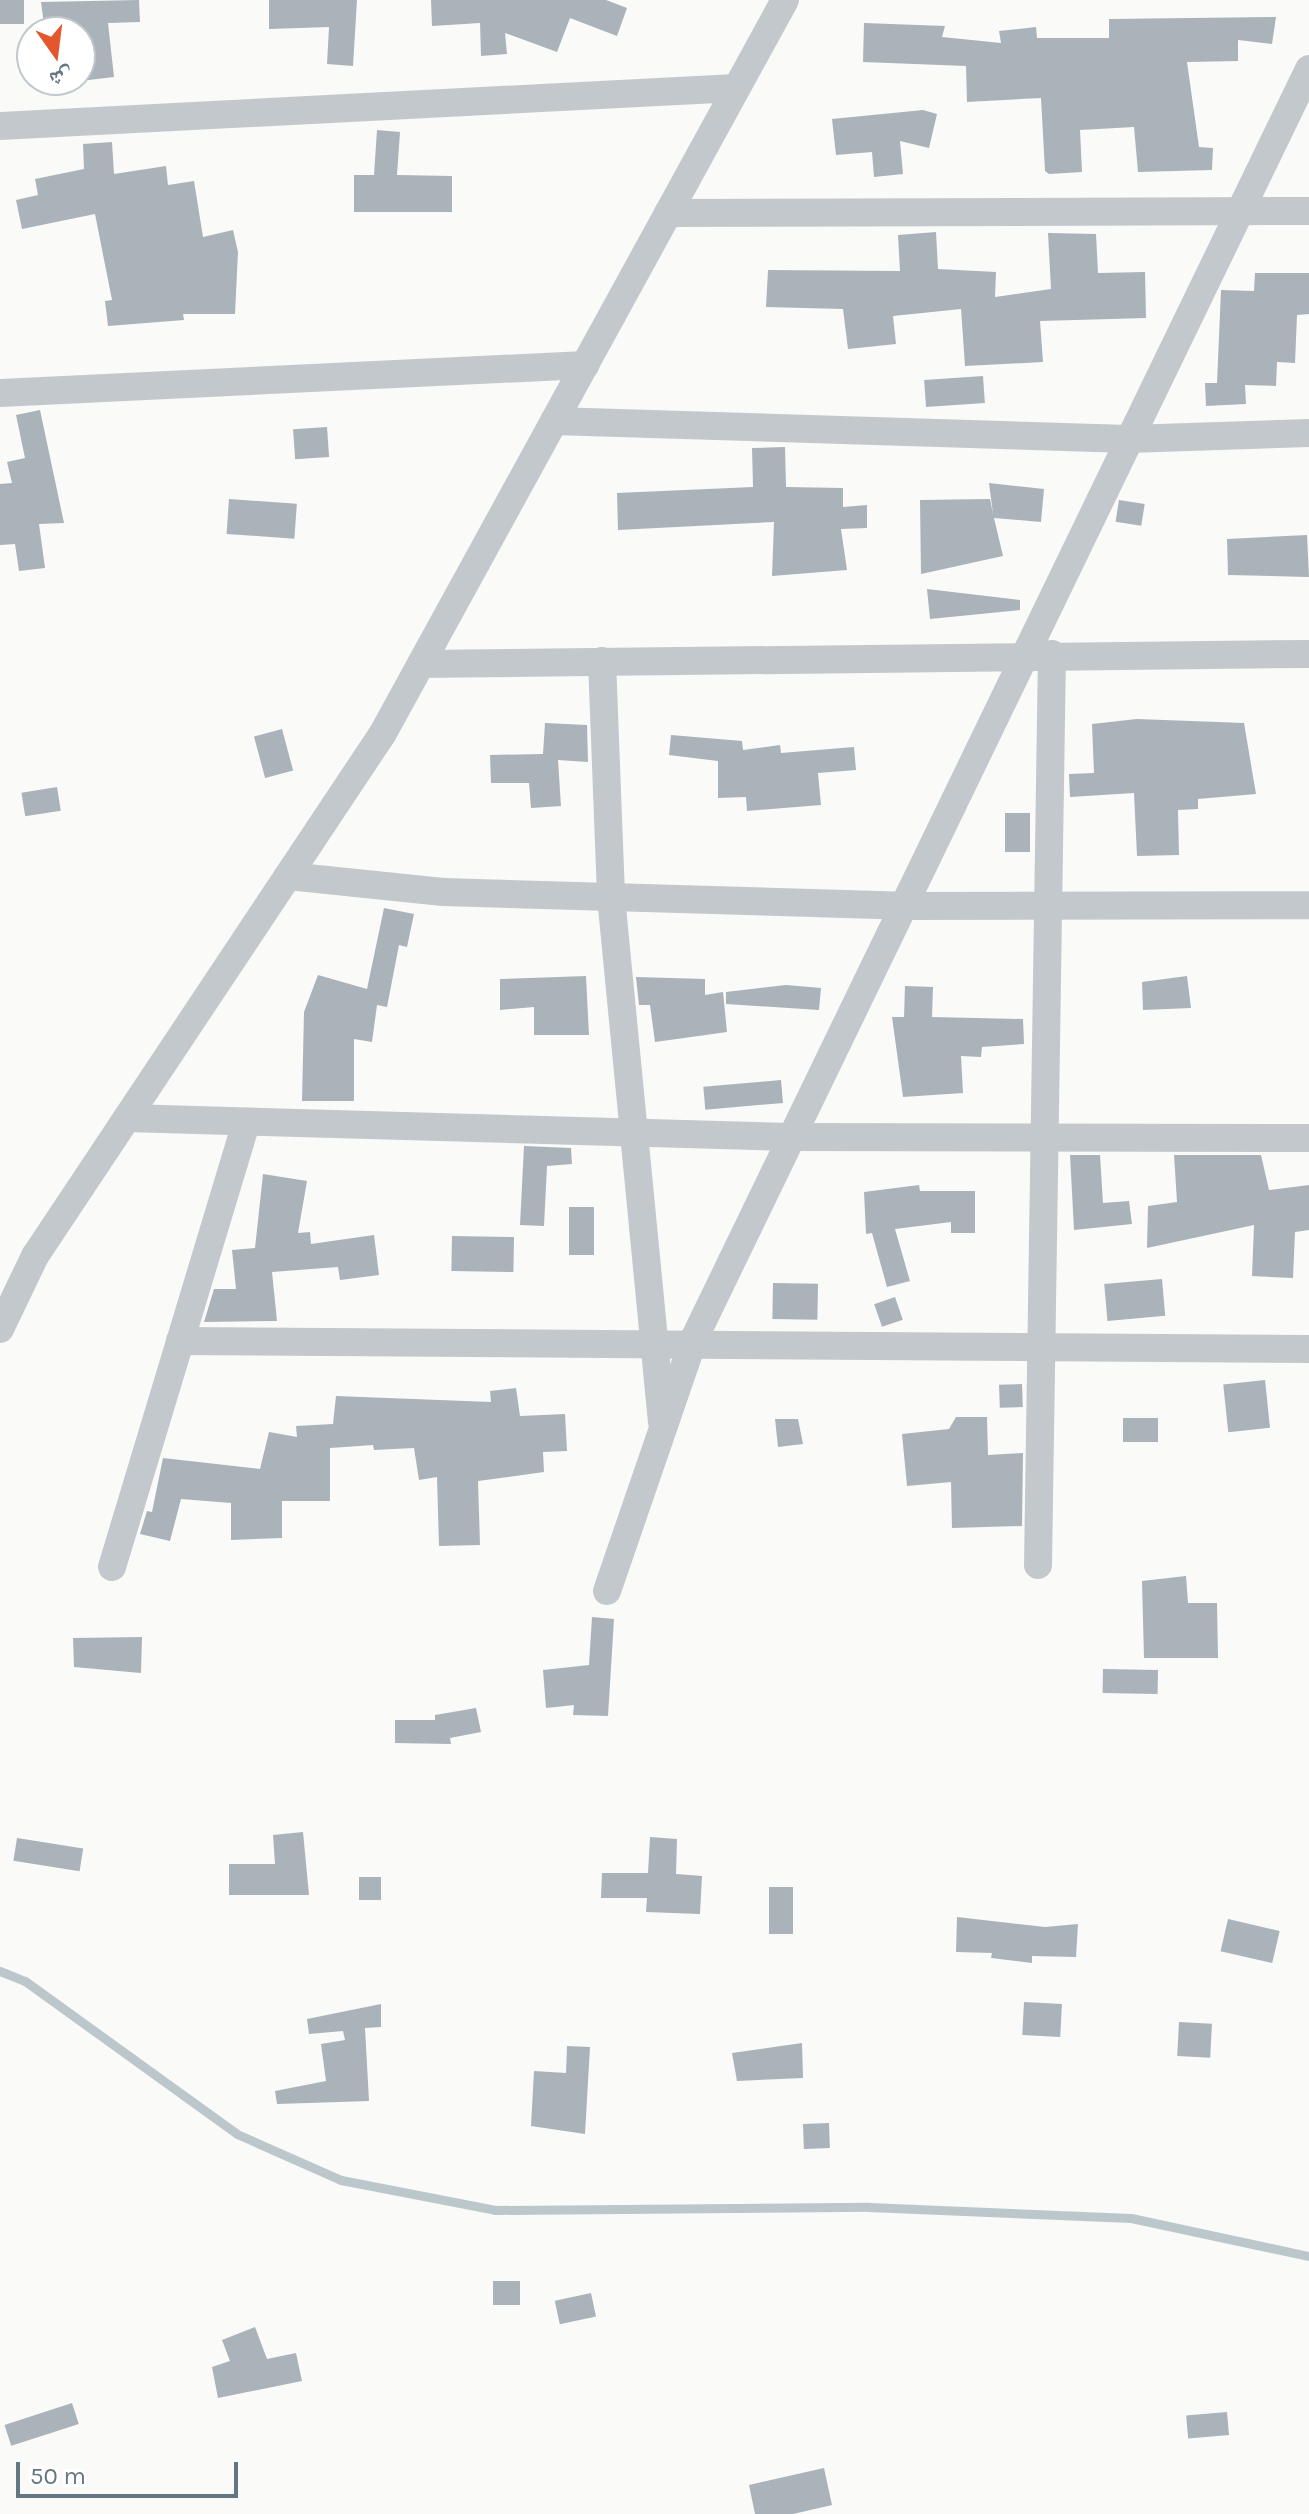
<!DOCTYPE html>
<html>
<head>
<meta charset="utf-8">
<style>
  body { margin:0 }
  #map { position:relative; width:1309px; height:2514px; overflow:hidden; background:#fafaf8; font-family:Karla,"Noto Naskh Arabic",sans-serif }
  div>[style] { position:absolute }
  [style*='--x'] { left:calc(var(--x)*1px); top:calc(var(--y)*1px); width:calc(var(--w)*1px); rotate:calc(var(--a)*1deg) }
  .stream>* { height:9px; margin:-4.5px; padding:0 4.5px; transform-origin:4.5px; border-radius:4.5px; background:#bbc7cb }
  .building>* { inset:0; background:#aab3b9; transform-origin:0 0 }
  .street>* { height:28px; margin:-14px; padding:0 14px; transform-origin:14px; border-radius:14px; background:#c3c8cc }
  span { translate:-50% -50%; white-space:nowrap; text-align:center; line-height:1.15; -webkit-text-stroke:8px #fff; paint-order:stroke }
  .north { position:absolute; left:16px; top:16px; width:80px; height:80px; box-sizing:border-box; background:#fff; border:2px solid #c1c8cd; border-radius:50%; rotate:166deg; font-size:22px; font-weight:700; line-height:32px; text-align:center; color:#657683 }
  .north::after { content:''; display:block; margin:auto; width:28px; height:36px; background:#e4572e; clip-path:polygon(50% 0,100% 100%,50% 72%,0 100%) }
  .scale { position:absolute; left:16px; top:2462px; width:222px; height:36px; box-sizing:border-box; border:4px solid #657683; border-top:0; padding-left:10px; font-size:24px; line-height:28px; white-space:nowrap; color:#657683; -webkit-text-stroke:6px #fff; paint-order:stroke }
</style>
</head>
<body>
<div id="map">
  <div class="stream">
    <i style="--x:0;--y:1971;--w:27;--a:22"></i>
    <i style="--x:25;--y:1981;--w:261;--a:35.8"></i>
    <i style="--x:237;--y:2134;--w:114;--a:23.9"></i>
    <i style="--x:341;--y:2180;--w:157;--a:11"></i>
    <i style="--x:495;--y:2210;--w:374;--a:-0.5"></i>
    <i style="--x:869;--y:2207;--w:262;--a:2.4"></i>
    <i style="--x:1131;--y:2218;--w:182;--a:12.1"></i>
  </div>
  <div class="building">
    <i style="left:0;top:0;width:24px;height:24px"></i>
    <i style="clip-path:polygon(139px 0,140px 22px,108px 23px,114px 77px,80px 81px,80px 32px,45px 32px,41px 2px)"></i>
    <i style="clip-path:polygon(269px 0,357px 0,353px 66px,327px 64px,329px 27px,269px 29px)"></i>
    <i style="clip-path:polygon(431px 0,606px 0,627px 8px,617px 36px,570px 18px,557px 52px,505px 33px,507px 54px,481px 56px,480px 23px,432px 26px)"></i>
    <i style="clip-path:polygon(1276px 17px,1272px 44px,1238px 40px,1238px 61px,1187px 62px,1199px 147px,1213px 148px,1212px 170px,1138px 172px,1134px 127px,1080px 130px,1082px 172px,1049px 174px,1045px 171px,1041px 98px,967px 102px,966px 66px,863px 62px,864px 23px,945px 26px,942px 37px,1001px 43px,999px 31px,1036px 27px,1037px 38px,1109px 38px,1109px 19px)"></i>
    <i style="clip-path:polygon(923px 110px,937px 114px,929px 148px,900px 141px,903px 174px,874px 177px,872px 152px,836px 155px,832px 119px)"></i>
    <i style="clip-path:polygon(377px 130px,400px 132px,397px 175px,452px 176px,452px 212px,354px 212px,354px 175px,374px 175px)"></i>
    <i style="clip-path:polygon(112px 142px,114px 174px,166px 166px,168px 185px,194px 181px,203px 237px,233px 230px,238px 252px,235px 314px,183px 314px,184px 320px,108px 326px,105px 301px,112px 300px,95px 214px,22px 229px,16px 200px,38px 195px,35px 179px,84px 169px,83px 144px)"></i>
    <i style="clip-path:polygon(936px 232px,938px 269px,996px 272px,995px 297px,1051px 289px,1048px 233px,1096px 234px,1098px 273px,1145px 272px,1146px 318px,1040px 321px,1043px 362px,965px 366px,961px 309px,893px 316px,896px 344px,848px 349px,843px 309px,766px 307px,768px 270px,900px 271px,898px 235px)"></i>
    <i style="clip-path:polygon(1255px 273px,1309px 273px,1309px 314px,1297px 315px,1295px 363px,1277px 362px,1276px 386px,1245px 385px,1246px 404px,1206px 406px,1205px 383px,1217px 383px,1221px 290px,1254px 291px)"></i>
    <i style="left:983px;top:376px;width:27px;height:59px;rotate:86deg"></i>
    <i style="clip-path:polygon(40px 410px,64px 523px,39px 524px,45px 568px,19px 571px,15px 544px,0 545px,0 484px,12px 483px,7px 462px,25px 458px,16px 415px)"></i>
    <i style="left:327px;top:427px;width:30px;height:34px;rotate:86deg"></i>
    <i style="clip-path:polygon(785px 447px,786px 487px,843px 488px,843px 507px,867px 505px,867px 528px,841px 529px,847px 570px,772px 576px,774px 522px,618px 530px,617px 493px,753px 487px,752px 448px)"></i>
    <i style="clip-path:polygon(989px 483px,1044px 489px,1041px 522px,994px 518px,1003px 556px,921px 574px,920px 500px,990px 499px,993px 514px)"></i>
    <i style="left:229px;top:499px;width:68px;height:35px;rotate:4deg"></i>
    <i style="left:1119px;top:500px;width:26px;height:22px;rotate:9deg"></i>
    <i style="clip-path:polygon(1307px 535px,1309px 577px,1228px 575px,1227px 539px)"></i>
    <i style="clip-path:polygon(927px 589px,1020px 600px,1020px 610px,930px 619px)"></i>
    <i style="clip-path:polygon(1137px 719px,1244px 723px,1256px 794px,1198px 799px,1198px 809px,1178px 810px,1179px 855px,1137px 856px,1134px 793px,1070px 797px,1069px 774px,1094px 773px,1092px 724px)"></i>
    <i style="clip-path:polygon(545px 723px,587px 725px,588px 762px,558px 760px,561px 806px,531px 808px,529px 783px,491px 783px,490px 755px,543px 754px)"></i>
    <i style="left:282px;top:729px;width:43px;height:29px;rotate:75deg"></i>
    <i style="clip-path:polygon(671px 735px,742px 741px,743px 750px,780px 745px,781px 753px,854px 747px,856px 770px,818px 773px,821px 805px,747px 811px,746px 797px,718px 798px,718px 761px,669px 755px)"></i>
    <i style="left:57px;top:787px;width:24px;height:36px;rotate:81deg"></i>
    <i style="left:1005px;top:813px;width:25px;height:39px"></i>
    <i style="clip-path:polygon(384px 908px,414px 914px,407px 947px,399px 945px,387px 1007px,377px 1005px,372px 1042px,354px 1039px,354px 1101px,302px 1101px,304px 1012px,318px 975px,367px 989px)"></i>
    <i style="clip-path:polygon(586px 976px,589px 1035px,534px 1035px,534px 1007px,500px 1010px,500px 979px)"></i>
    <i style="clip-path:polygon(1187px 976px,1191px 1008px,1143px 1010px,1142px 982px)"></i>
    <i style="clip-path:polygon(636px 977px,705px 979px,705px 995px,723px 992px,727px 1032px,655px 1042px,650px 1005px,639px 1005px)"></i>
    <i style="clip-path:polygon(786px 985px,821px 988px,819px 1010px,726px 1004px,726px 992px)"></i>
    <i style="clip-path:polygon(905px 986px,933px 987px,932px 1017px,1023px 1019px,1024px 1044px,982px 1047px,981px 1057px,961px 1056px,963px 1093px,903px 1097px,892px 1017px,904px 1017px)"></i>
    <i style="left:781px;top:1080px;width:23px;height:78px;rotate:85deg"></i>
    <i style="clip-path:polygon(524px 1146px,571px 1148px,572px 1164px,547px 1166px,544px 1226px,520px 1225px)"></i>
    <i style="clip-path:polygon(1070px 1155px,1100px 1155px,1103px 1203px,1129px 1201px,1132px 1224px,1074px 1230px)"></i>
    <i style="clip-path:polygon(1174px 1155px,1261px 1155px,1269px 1190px,1309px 1185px,1309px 1230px,1295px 1232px,1293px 1278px,1252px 1276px,1254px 1225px,1147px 1248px,1148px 1206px,1177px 1202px)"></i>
    <i style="clip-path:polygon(263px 1174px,307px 1181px,298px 1233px,310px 1232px,311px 1244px,374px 1235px,379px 1275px,340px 1280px,338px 1267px,272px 1272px,277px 1321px,204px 1322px,214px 1289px,236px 1289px,232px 1250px,255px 1248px)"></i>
    <i style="clip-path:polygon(919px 1185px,920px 1191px,975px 1191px,975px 1233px,951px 1233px,951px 1222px,895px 1229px,910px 1281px,887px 1287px,872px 1233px,866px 1234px,864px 1192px)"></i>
    <i style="left:594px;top:1207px;width:48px;height:25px;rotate:90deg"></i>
    <i style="left:452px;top:1236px;width:62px;height:35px;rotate:1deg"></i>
    <i style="left:1162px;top:1279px;width:37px;height:58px;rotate:85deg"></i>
    <i style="left:773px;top:1283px;width:45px;height:36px;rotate:1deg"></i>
    <i style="left:895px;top:1297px;width:24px;height:22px;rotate:71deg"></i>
    <i style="left:1265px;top:1380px;width:48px;height:42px;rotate:84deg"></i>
    <i style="left:1022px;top:1384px;width:23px;height:23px;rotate:88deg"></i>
    <i style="clip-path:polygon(516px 1388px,520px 1416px,565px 1414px,567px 1451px,543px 1452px,544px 1472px,478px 1481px,480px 1545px,439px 1546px,437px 1477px,419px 1480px,414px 1448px,374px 1450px,373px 1445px,330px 1448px,330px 1501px,282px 1501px,282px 1538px,231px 1540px,231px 1503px,181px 1499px,170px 1541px,140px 1534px,147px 1511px,152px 1512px,163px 1458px,260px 1469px,269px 1432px,297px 1437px,296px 1426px,333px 1424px,336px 1396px,491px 1402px,490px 1391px)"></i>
    <i style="clip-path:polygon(956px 1417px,987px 1417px,988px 1455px,1023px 1453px,1022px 1526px,952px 1528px,951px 1482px,907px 1486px,902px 1434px,949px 1429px)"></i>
    <i style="left:1123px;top:1418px;width:35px;height:24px"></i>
    <i style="clip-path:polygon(775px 1419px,798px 1419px,803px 1444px,778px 1447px)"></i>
    <i style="clip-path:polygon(1186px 1576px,1188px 1603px,1217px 1603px,1218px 1658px,1144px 1658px,1142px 1581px)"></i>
    <i style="clip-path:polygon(592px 1617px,614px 1619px,608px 1716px,573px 1715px,574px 1705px,546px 1708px,543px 1670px,589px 1665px)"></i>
    <i style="clip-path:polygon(142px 1637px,141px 1673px,74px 1667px,73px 1638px)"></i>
    <i style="left:1103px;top:1669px;width:55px;height:24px;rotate:1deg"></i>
    <i style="clip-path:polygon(476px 1708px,481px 1732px,450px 1738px,451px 1744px,395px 1743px,395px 1720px,435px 1720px,435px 1715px)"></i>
    <i style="clip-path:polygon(303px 1832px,309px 1895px,229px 1895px,229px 1864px,275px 1864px,273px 1835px)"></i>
    <i style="clip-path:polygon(650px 1837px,677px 1839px,676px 1874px,702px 1876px,700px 1914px,646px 1912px,647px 1898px,601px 1898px,602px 1873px,648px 1873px)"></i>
    <i style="left:17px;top:1838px;width:67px;height:23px;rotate:9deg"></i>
    <i style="left:359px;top:1877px;width:22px;height:23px"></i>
    <i style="left:793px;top:1887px;width:47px;height:24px;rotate:90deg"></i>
    <i style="clip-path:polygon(957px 1917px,1045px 1927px,1078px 1924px,1076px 1957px,1032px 1956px,1032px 1963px,991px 1958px,992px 1953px,956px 1952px)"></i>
    <i style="left:1228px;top:1919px;width:53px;height:33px;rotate:13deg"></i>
    <i style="left:1024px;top:2002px;width:38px;height:33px;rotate:3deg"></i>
    <i style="clip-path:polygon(381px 2004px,381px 2027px,365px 2028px,369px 2101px,277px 2104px,275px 2091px,326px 2081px,321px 2044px,345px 2040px,343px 2031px,309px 2034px,307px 2019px)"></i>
    <i style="left:1179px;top:2022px;width:33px;height:34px;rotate:3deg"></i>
    <i style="clip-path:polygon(802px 2043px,803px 2078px,737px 2081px,732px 2053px)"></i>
    <i style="clip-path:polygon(567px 2046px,590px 2047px,585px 2134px,531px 2126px,534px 2071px,566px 2073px)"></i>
    <i style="left:829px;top:2123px;width:25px;height:26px;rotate:88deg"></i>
    <i style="left:493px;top:2281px;width:27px;height:24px"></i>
    <i style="left:591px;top:2293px;width:24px;height:37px;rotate:78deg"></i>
    <i style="clip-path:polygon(255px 2327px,267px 2359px,296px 2353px,302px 2381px,218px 2398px,212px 2367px,230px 2361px,222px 2340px)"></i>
    <i style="left:72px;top:2403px;width:22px;height:71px;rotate:72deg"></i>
    <i style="left:1227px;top:2412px;width:23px;height:41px;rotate:85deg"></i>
    <i style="clip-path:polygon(824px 2468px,832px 2505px,793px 2514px,755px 2514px,749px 2485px)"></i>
  </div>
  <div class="street">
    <i style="--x:0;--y:126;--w:737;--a:-2.96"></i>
    <i style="--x:668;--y:213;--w:641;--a:-0.18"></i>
    <i style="--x:0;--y:393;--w:586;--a:-2.74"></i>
    <i style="--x:554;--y:421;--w:574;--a:1.8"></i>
    <i style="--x:1128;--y:439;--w:181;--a:-1.9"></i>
    <i style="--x:602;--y:661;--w:236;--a:87.8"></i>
    <i style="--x:611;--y:897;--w:527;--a:84.45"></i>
    <i style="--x:421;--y:664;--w:888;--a:-0.65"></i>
    <i style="--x:288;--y:876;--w:156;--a:5.9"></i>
    <i style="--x:443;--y:892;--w:460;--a:1.7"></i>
    <i style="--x:903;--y:906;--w:406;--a:-0.1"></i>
    <i style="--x:127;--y:1118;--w:665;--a:1.64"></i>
    <i style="--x:792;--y:1137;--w:517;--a:0.11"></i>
    <i style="--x:0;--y:1329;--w:81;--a:-64.4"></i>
    <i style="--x:35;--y:1256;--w:628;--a:-56.36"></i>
    <i style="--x:383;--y:733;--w:836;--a:-61.26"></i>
    <i style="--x:180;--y:1341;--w:1129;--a:0.41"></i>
    <i style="--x:1038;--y:1565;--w:911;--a:-89.12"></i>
    <i style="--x:112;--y:1567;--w:465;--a:-73.2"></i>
    <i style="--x:607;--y:1591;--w:267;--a:-71"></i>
    <i style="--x:694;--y:1339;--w:1411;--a:-64.16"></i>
  </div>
  <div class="north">ش</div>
  <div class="scale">50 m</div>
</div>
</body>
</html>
